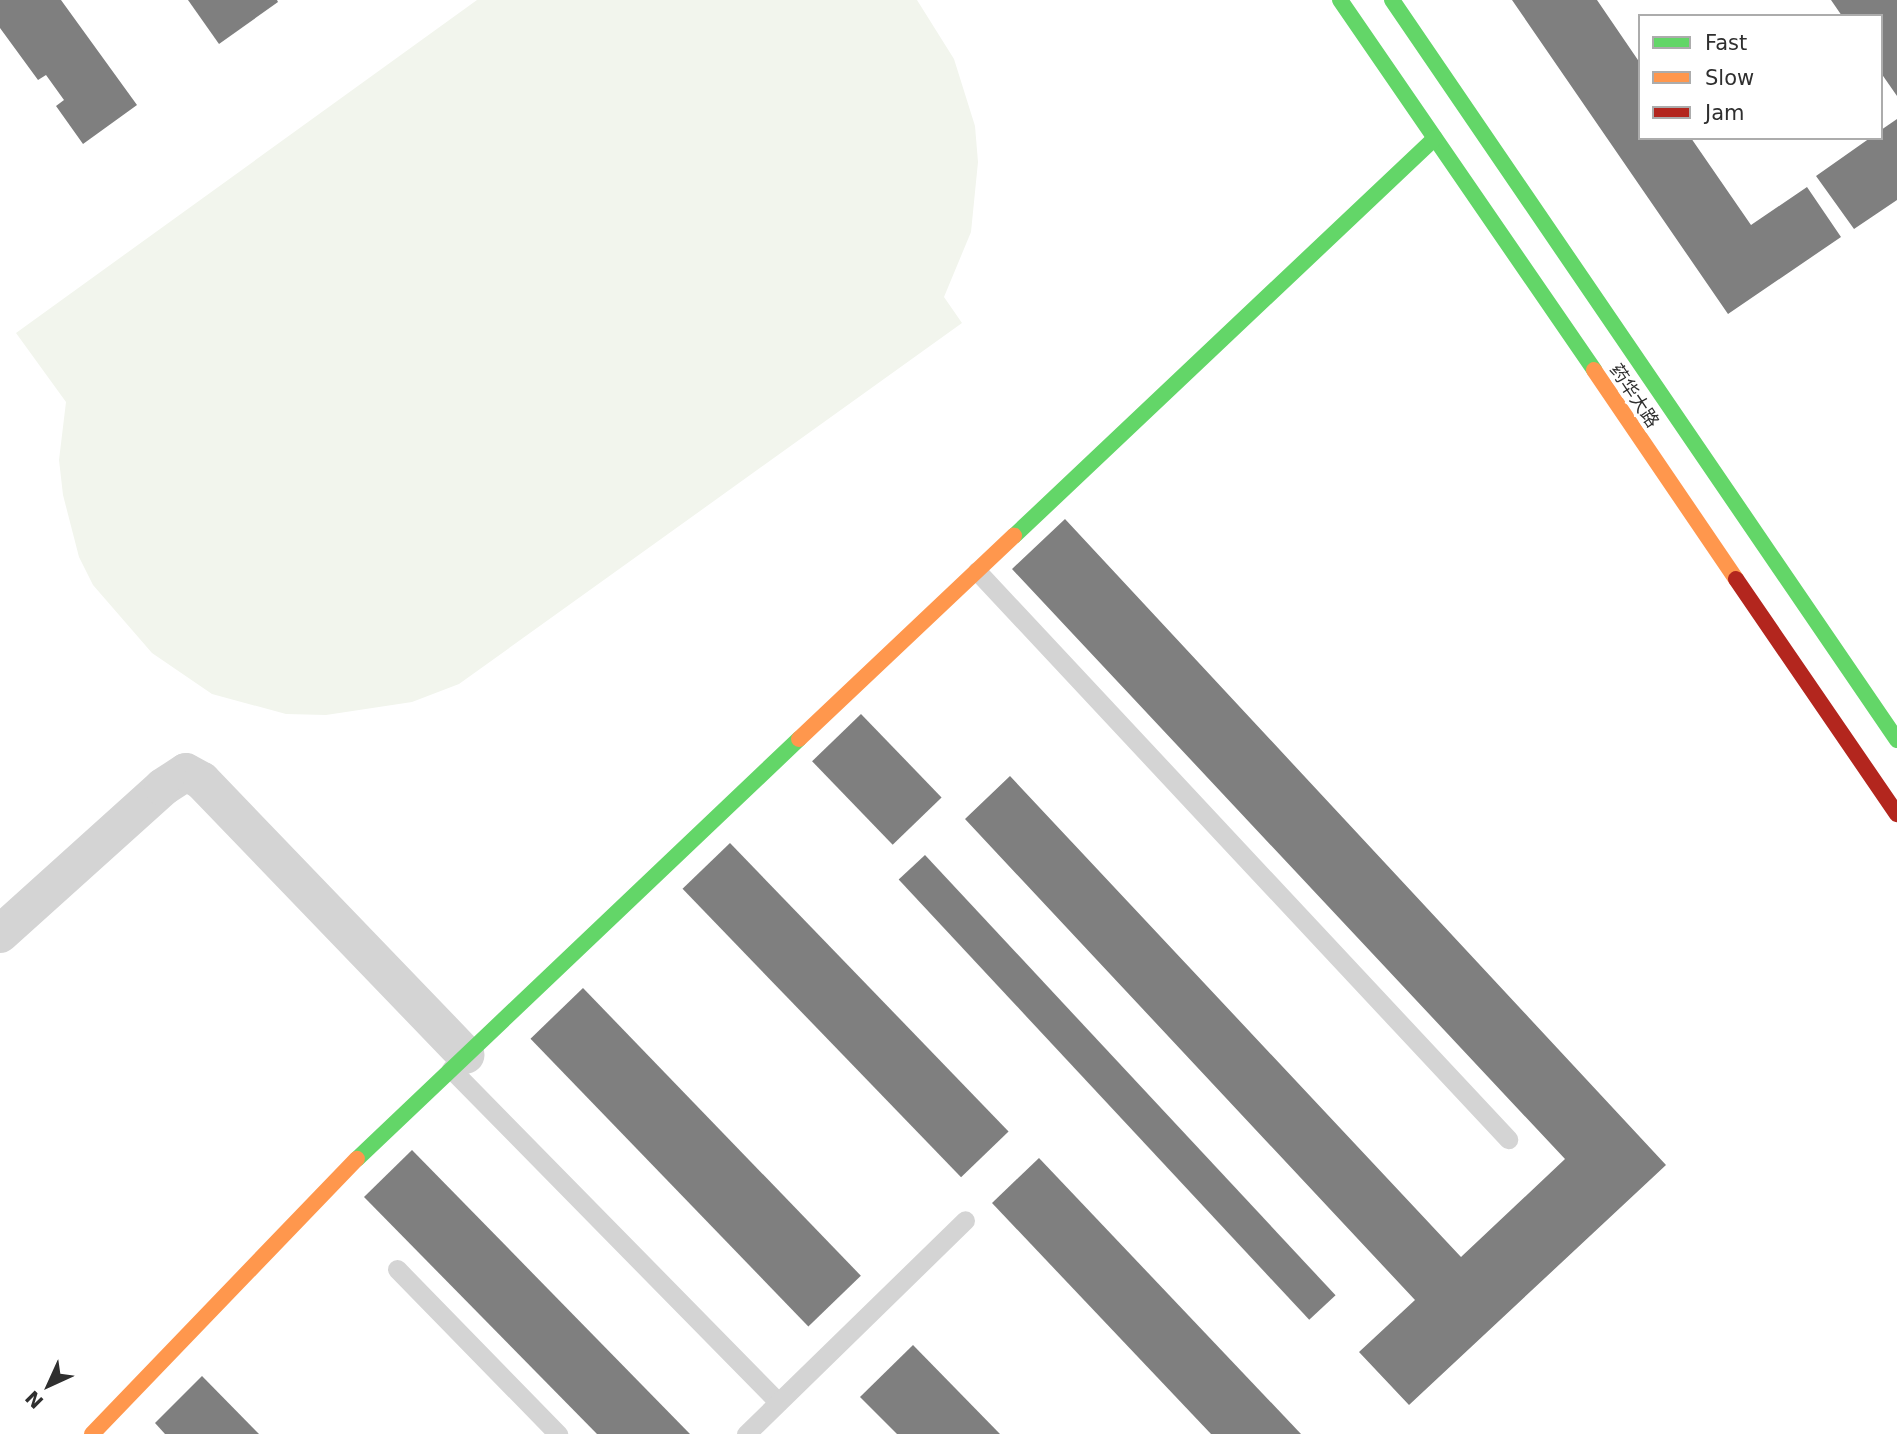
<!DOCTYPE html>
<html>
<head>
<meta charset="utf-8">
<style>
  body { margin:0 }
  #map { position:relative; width:1897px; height:1434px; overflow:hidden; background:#fff; font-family:"DejaVu Sans","Noto Sans SC",sans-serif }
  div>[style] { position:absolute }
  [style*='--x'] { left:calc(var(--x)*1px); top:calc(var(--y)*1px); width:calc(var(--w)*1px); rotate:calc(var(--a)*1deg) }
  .green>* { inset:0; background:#f2f5ed }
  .building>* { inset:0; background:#7f7f7f; transform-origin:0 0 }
  .lane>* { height:19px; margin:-9.5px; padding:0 9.5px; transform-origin:9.5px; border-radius:9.5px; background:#d4d4d4 }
  .street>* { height:38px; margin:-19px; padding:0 19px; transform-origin:19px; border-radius:19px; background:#d4d4d4 }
  .fast>* { height:16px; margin:-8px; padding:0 8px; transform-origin:8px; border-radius:8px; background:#63d668 }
  .slow>* { height:16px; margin:-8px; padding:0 8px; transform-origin:8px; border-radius:8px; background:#ff974d }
  .jam>* { height:16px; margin:-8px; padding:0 8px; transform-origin:8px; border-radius:8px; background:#b3261e }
  span { translate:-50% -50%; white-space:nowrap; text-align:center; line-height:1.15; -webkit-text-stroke:7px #fff; paint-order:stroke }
  .street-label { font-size:18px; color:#2f2f2f }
  .legend { position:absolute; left:1638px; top:14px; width:245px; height:126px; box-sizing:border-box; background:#fff; border:2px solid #acacac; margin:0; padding:9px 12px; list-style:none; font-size:21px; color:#2f2f2f }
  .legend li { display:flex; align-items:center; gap:14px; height:35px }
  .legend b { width:35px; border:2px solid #acacac }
  .north { position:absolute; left:14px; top:1350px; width:70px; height:70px; -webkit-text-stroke:5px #fff; paint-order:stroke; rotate:225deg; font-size:19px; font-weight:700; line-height:28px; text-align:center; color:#2f2f2f }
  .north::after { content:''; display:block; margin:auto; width:24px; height:32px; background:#2f2f2f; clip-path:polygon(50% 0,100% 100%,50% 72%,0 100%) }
</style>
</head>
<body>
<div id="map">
  <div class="green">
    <i style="clip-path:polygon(477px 0,917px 0,954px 59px,975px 126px,978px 162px,971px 232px,944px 297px,962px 323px,459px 684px,412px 702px,326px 715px,286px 714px,212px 694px,152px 653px,93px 585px,79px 557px,63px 495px,59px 460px,66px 402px,16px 333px)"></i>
  </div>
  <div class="building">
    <i style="clip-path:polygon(0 0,61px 0,137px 105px,83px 144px,56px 106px,64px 100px,46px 75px,38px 80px,0 28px)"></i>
    <i style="clip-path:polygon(188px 0,277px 0,278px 2px,219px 44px)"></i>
    <i style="clip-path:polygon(1512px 0,1597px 0,1640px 63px,1640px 138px,1691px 138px,1751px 225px,1807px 187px,1841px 237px,1728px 314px)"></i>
    <i style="clip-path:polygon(1831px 0,1897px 0,1897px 96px,1881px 73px,1881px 16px,1842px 16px)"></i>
    <i style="clip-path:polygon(1897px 119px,1897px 200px,1854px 229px,1816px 176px,1870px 138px,1881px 138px,1881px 130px)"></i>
    <i style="clip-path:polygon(1065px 519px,1666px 1165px,1409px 1405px,1359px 1352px,1415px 1300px,965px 819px,1010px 776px,1461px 1257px,1565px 1159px,1012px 569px)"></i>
    <i style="left:861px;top:714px;width:116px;height:68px;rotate:46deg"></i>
    <i style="left:730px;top:843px;width:401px;height:66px;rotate:46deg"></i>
    <i style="left:925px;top:855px;width:602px;height:36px;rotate:47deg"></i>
    <i style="left:583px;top:988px;width:400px;height:73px;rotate:46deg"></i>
    <i style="clip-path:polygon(412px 1150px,690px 1434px,597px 1434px,364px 1197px)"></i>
    <i style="clip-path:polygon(1039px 1158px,1301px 1434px,1211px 1434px,992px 1203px)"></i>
    <i style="clip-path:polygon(913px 1345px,1000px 1434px,897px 1434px,860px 1397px)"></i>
    <i style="clip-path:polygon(202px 1376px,259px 1434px,165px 1434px,155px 1423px)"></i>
  </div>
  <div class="lane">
    <i style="--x:977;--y:571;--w:778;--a:46.93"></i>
    <i style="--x:451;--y:1069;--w:467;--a:45.5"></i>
    <i style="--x:397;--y:1269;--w:231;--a:45.7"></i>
    <i style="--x:746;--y:1434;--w:306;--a:-44.3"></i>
  </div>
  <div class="street">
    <i style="--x:0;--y:934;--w:219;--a:-42"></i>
    <i style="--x:163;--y:787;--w:27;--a:-33"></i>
    <i style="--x:186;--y:772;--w:18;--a:29"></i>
    <i style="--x:202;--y:781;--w:380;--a:46.1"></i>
  </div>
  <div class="fast">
    <i style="--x:1340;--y:0;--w:449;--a:55.5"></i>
    <i style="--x:1392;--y:0;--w:896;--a:55.69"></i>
    <i style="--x:1014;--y:536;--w:579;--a:-43.39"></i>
    <i style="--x:357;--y:1159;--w:610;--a:-43.54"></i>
  </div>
  <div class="slow">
    <i style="--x:1594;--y:370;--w:253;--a:55.8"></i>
    <i style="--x:799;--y:739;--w:296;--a:-43.4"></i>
    <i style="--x:92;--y:1434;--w:382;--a:-46.1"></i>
  </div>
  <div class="jam">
    <i style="--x:1736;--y:579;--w:285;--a:55.6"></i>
  </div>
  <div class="street-label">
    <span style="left:1634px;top:396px;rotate:56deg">药华大路</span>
  </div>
  <ul class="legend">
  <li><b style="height:9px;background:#63d668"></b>Fast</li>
  <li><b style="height:9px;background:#ff974d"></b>Slow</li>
  <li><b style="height:9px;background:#b3261e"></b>Jam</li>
  </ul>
  <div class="north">N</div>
</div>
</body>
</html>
